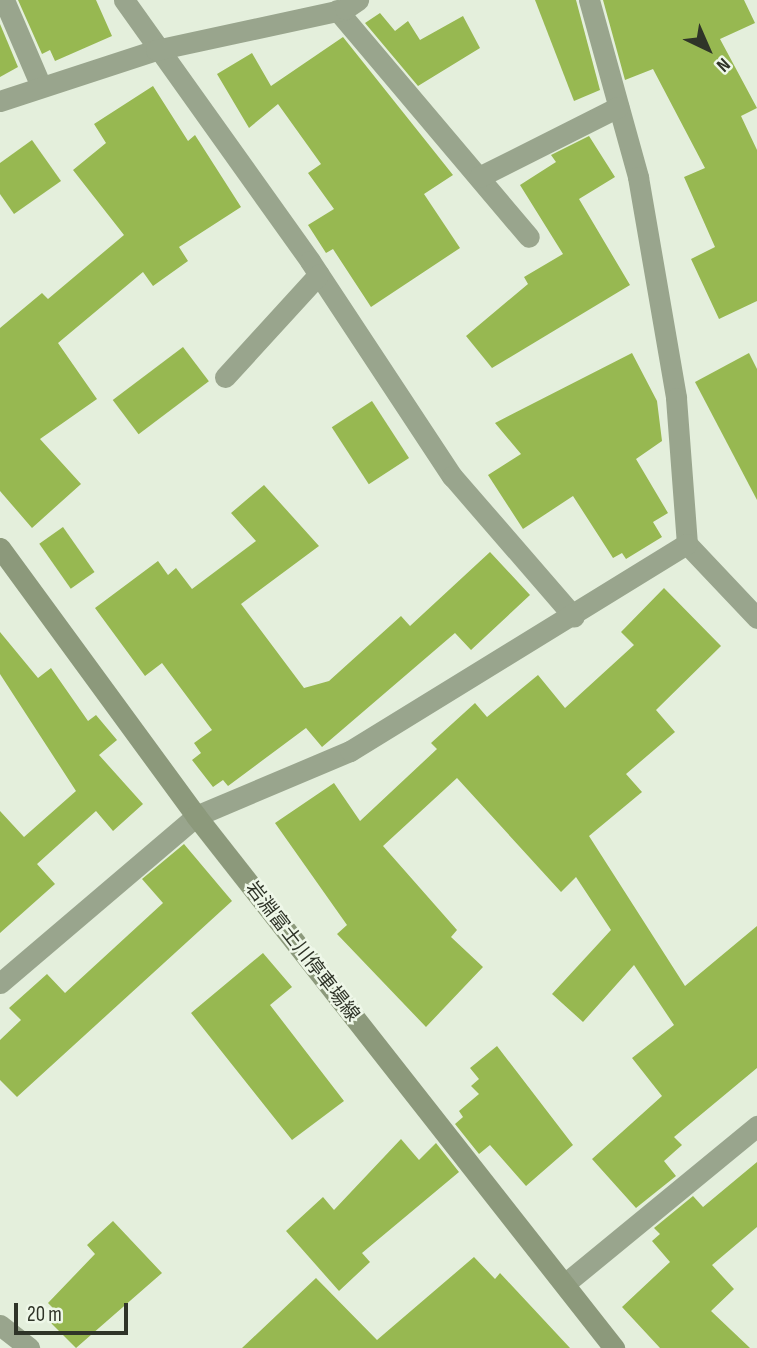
<!DOCTYPE html>
<html>
<head>
<meta charset="utf-8">
<style>
  body { margin:0 }
  #map { position:relative; width:757px; height:1348px; overflow:hidden; background:#e4efdc; font-family:"Sofia Sans Condensed","Noto Sans JP",sans-serif }
  div>[style] { position:absolute }
  [style*='--x'] { left:calc(var(--x)*1px); top:calc(var(--y)*1px); width:calc(var(--w)*1px); rotate:calc(var(--a)*1deg) }
  .building>* { inset:0; background:#97b851; transform-origin:0 0 }
  .street>* { height:21px; margin:-10.5px; padding:0 10.5px; transform-origin:10.5px; border-radius:10.5px; background:#99a58d }
  .secondary>* { height:21px; margin:-10.5px; padding:0 10.5px; transform-origin:10.5px; border-radius:10.5px; background:#8c997b }
  span { translate:-50% -50%; white-space:nowrap; text-align:center; line-height:1.15; -webkit-text-stroke:5px #eef7e8; paint-order:stroke }
  .street-label { font-size:19px; color:#2f3428 }
  .north { position:absolute; left:673px; top:14px; width:70px; height:70px; -webkit-text-stroke:5px #eef7e8; paint-order:stroke; rotate:136deg; font-size:19px; font-weight:700; line-height:28px; text-align:center; color:#2f3428 }
  .north::after { content:''; display:block; margin:auto; width:24px; height:32px; background:#2f3428; clip-path:polygon(50% 0,100% 100%,50% 72%,0 100%) }
  .scale { position:absolute; left:14px; top:1303px; width:114px; height:32px; box-sizing:border-box; border:4px solid #2f3428; border-top:0; padding-left:9px; font-size:21px; line-height:24px; white-space:nowrap; color:#2f3428; -webkit-text-stroke:5px #eef7e8; paint-order:stroke }
</style>
</head>
<body>
<div id="map">
  <div class="building">
    <i style="clip-path:polygon(18px 0,96px 0,112px 36px,55px 61px,50px 50px,42px 54px)"></i>
    <i style="clip-path:polygon(535px 0,576px 0,600px 90px,574px 101px)"></i>
    <i style="clip-path:polygon(603px 0,744px 0,755px 23px,720px 39px,757px 108px,741px 116px,757px 150px,757px 301px,719px 319px,691px 259px,715px 247px,684px 177px,705px 168px,653px 69px,625px 80px)"></i>
    <i style="clip-path:polygon(380px 13px,395px 31px,408px 21px,420px 40px,463px 16px,480px 48px,418px 86px,365px 23px)"></i>
    <i style="clip-path:polygon(0 24px,18px 67px,0 77px)"></i>
    <i style="clip-path:polygon(343px 37px,453px 175px,424px 194px,460px 248px,371px 307px,333px 249px,326px 253px,308px 225px,334px 209px,308px 173px,321px 164px,278px 104px,249px 128px,217px 74px,252px 53px,271px 86px)"></i>
    <i style="clip-path:polygon(153px 86px,188px 141px,195px 135px,241px 207px,179px 247px,188px 261px,153px 286px,143px 272px,58px 343px,97px 399px,40px 439px,81px 484px,32px 528px,0 491px,0 328px,42px 293px,48px 299px,124px 235px,73px 170px,106px 143px,94px 124px)"></i>
    <i style="clip-path:polygon(589px 136px,615px 177px,579px 199px,630px 285px,492px 368px,466px 336px,528px 284px,524px 277px,563px 254px,520px 185px,556px 162px,551px 155px)"></i>
    <i style="clip-path:polygon(32px 140px,61px 181px,14px 214px,0 194px,0 163px)"></i>
    <i style="left:183px;top:347px;width:43px;height:88px;rotate:53deg"></i>
    <i style="clip-path:polygon(632px 353px,657px 401px,662px 441px,636px 459px,668px 513px,653px 522px,662px 537px,626px 559px,622px 553px,613px 558px,573px 496px,523px 529px,488px 475px,521px 454px,495px 423px)"></i>
    <i style="clip-path:polygon(749px 353px,757px 369px,757px 500px,695px 382px)"></i>
    <i style="left:372px;top:401px;width:68px;height:48px;rotate:57deg"></i>
    <i style="clip-path:polygon(264px 485px,319px 546px,241px 604px,304px 688px,329px 681px,401px 616px,410px 626px,490px 552px,530px 595px,471px 650px,455px 633px,322px 747px,306px 728px,228px 786px,223px 780px,213px 787px,192px 760px,201px 753px,194px 743px,212px 730px,162px 663px,145px 676px,95px 608px,158px 561px,168px 575px,176px 568px,192px 589px,256px 541px,231px 513px)"></i>
    <i style="left:63px;top:527px;width:55px;height:29px;rotate:55deg"></i>
    <i style="clip-path:polygon(664px 588px,721px 646px,656px 710px,675px 732px,626px 774px,642px 792px,589px 836px,685px 986px,757px 926px,757px 1068px,674px 1137px,682px 1145px,664px 1161px,676px 1176px,636px 1208px,592px 1159px,662px 1096px,632px 1058px,674px 1025px,634px 965px,583px 1022px,552px 994px,611px 930px,576px 877px,561px 892px,457px 778px,383px 846px,457px 930px,451px 937px,483px 967px,426px 1027px,337px 934px,347px 925px,275px 823px,334px 783px,360px 821px,437px 749px,431px 743px,475px 703px,487px 717px,538px 675px,565px 708px,634px 645px,621px 632px)"></i>
    <i style="clip-path:polygon(0 632px,38px 678px,51px 668px,88px 721px,96px 715px,117px 740px,99px 755px,143px 804px,113px 831px,96px 811px,37px 864px,55px 884px,0 933px,0 811px,24px 837px,76px 791px,0 674px)"></i>
    <i style="clip-path:polygon(184px 844px,232px 901px,17px 1097px,0 1080px,0 1040px,21px 1020px,9px 1008px,47px 974px,65px 993px,163px 903px,142px 879px)"></i>
    <i style="clip-path:polygon(263px 953px,292px 987px,270px 1005px,344px 1101px,292px 1140px,191px 1013px)"></i>
    <i style="clip-path:polygon(497px 1046px,573px 1145px,526px 1186px,490px 1145px,479px 1154px,455px 1124px,463px 1117px,459px 1111px,479px 1094px,471px 1086px,479px 1079px,470px 1068px)"></i>
    <i style="clip-path:polygon(401px 1139px,419px 1160px,436px 1143px,459px 1172px,362px 1253px,370px 1262px,339px 1291px,286px 1231px,323px 1197px,334px 1210px)"></i>
    <i style="clip-path:polygon(757px 1162px,757px 1227px,712px 1265px,734px 1289px,711px 1311px,750px 1348px,660px 1348px,622px 1307px,670px 1262px,652px 1241px,660px 1234px,654px 1228px,693px 1196px,703px 1207px)"></i>
    <i style="clip-path:polygon(113px 1221px,162px 1273px,76px 1348px,50px 1322px,58px 1313px,48px 1303px,95px 1254px,87px 1245px)"></i>
    <i style="clip-path:polygon(474px 1257px,495px 1279px,500px 1273px,570px 1348px,242px 1348px,316px 1278px,377px 1340px)"></i>
  </div>
  <div class="street">
    <i style="--x:4;--y:0;--w:91;--a:66.8"></i>
    <i style="--x:124;--y:0;--w:320;--a:54.5"></i>
    <i style="--x:310;--y:261;--w:258;--a:56.6"></i>
    <i style="--x:452;--y:476;--w:186;--a:49.1"></i>
    <i style="--x:589;--y:0;--w:184;--a:74.5"></i>
    <i style="--x:638;--y:177;--w:224;--a:80.2"></i>
    <i style="--x:676;--y:398;--w:146;--a:85.7"></i>
    <i style="--x:687;--y:544;--w:102;--a:46.6"></i>
    <i style="--x:337;--y:10;--w:297;--a:49.8"></i>
    <i style="--x:0;--y:101;--w:164;--a:-18.1"></i>
    <i style="--x:156;--y:50;--w:193;--a:-12.2"></i>
    <i style="--x:345;--y:9;--w:16;--a:-35"></i>
    <i style="--x:479;--y:177;--w:156;--a:-26.7"></i>
    <i style="--x:225;--y:377;--w:139;--a:-47.6"></i>
    <i style="--x:0;--y:983;--w:257;--a:-40.4"></i>
    <i style="--x:196;--y:816;--w:167;--a:-22.9"></i>
    <i style="--x:350;--y:751;--w:395;--a:-31.6"></i>
    <i style="--x:567;--y:1282;--w:246;--a:-39.4"></i>
    <i style="--x:0;--y:1325;--w:37;--a:38"></i>
  </div>
  <div class="secondary">
    <i style="--x:0;--y:548;--w:332;--a:53.8"></i>
    <i style="--x:196;--y:816;--w:677;--a:51.84"></i>
  </div>
  <div class="street-label">
    <span style="left:302px;top:952px;rotate:52deg">岩淵富士川停車場線</span>
  </div>
  <div class="north">N</div>
  <div class="scale">20 m</div>
</div>
</body>
</html>
